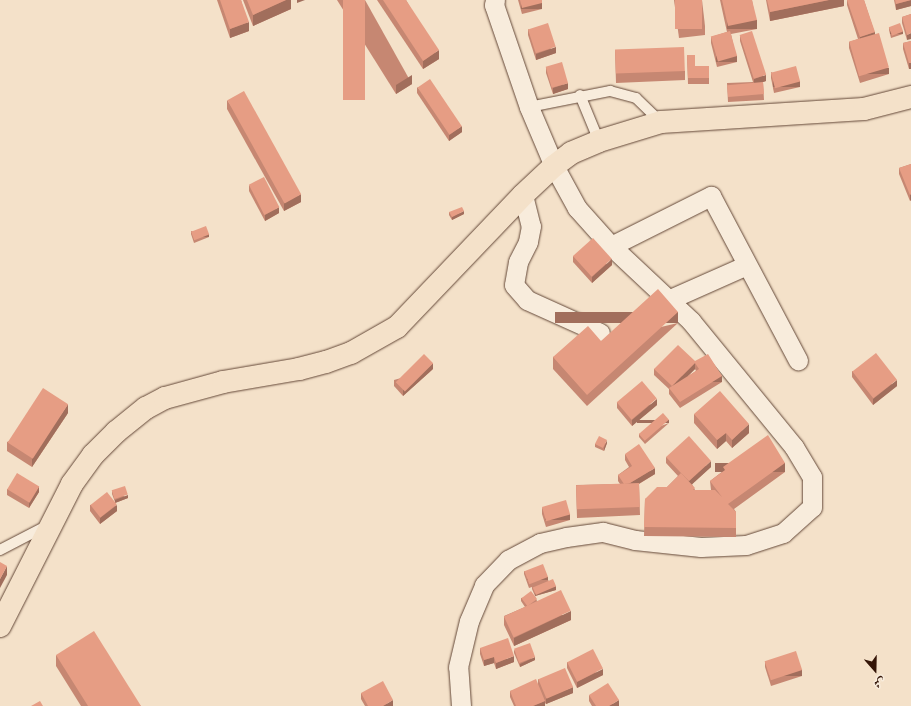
<!DOCTYPE html>
<html>
<head>
<meta charset="utf-8">
<style>
  body { margin:0 }
  #map { position:relative; width:911px; height:706px; overflow:hidden; background:#f4e1c9; font-family:"Old Standard TT",Amiri,serif }
  div>[style] { position:absolute }
  [style*='--x'] { left:calc(var(--x)*1px); top:calc(var(--y)*1px); width:calc(var(--w)*1px); rotate:calc(var(--a)*1deg) }
  .roads { filter:drop-shadow(0 0 1px #644838) drop-shadow(0 0 1px #644838) }
  .service>* { height:10px; margin:-5px; padding:0 5px; transform-origin:5px; border-radius:5px; background:#f8ecdc }
  .minor>* { height:19px; margin:-9.5px; padding:0 9.5px; transform-origin:9.5px; border-radius:9.5px; background:#f8ecdc }
  .primary>* { height:22px; margin:-11px; padding:0 11px; transform-origin:11px; border-radius:11px; background:#f4e1c9 }
  .wall>* { inset:0; background:#c68772 }
  .shaded-wall>* { inset:0; background:#a16e5c; transform-origin:0 0 }
  .building>* { inset:0; background:#e69d84; transform-origin:0 0 }
  span { translate:-50% -50%; white-space:nowrap; text-align:center; line-height:1.15; -webkit-text-stroke:3px #f8ecdc; paint-order:stroke }
  .north { position:absolute; left:855px; top:650px; width:40px; height:40px; -webkit-text-stroke:3px #f8ecdc; paint-order:stroke; rotate:160deg; font-size:11px; font-weight:700; line-height:16px; text-align:center; color:#341507 }
  .north::after { content:''; display:block; margin:auto; width:14px; height:18px; background:#341507; clip-path:polygon(50% 0,100% 100%,50% 72%,0 100%) }
</style>
</head>
<body>
<div id="map">
  <div class="roads">
    <div class="service">
      <i style="--x:580;--y:95;--w:50;--a:67.6"></i>
      <i style="--x:529;--y:107;--w:83;--a:-11.2"></i>
      <i style="--x:610;--y:91;--w:27;--a:15"></i>
      <i style="--x:636;--y:98;--w:35;--a:44"></i>
      <i style="--x:0;--y:550;--w:54;--a:-27.5"></i>
    </div>
    <div class="minor">
      <i style="--x:523;--y:195;--w:32;--a:76"></i>
      <i style="--x:531;--y:226;--w:16;--a:101"></i>
      <i style="--x:528;--y:242;--w:22;--a:117"></i>
      <i style="--x:518;--y:262;--w:23;--a:100"></i>
      <i style="--x:514;--y:285;--w:20;--a:49"></i>
      <i style="--x:527;--y:300;--w:80;--a:24.3"></i>
      <i style="--x:611;--y:246;--w:112;--a:-26.6"></i>
      <i style="--x:711;--y:196;--w:186;--a:62.1"></i>
      <i style="--x:668;--y:300;--w:86;--a:-23.9"></i>
      <i style="--x:461;--y:706;--w:39;--a:-94"></i>
      <i style="--x:458;--y:667;--w:47;--a:-76.6"></i>
      <i style="--x:469;--y:621;--w:39;--a:-67"></i>
      <i style="--x:484;--y:585;--w:35;--a:-46"></i>
      <i style="--x:508;--y:560;--w:36;--a:-28"></i>
      <i style="--x:540;--y:543;--w:27;--a:-13"></i>
      <i style="--x:566;--y:537;--w:37;--a:-8"></i>
      <i style="--x:603;--y:532;--w:33;--a:14"></i>
      <i style="--x:635;--y:540;--w:66;--a:6.1"></i>
      <i style="--x:701;--y:547;--w:45;--a:-2.5"></i>
      <i style="--x:746;--y:545;--w:39;--a:-18"></i>
      <i style="--x:783;--y:533;--w:39;--a:-42"></i>
      <i style="--x:812;--y:507;--w:30;--a:-90"></i>
      <i style="--x:812;--y:477;--w:35;--a:-121"></i>
      <i style="--x:794;--y:447;--w:163;--a:-129.3"></i>
      <i style="--x:691;--y:321;--w:110;--a:-136.8"></i>
      <i style="--x:611;--y:246;--w:51;--a:-131.8"></i>
      <i style="--x:577;--y:208;--w:48;--a:-118.7"></i>
      <i style="--x:554;--y:166;--w:64;--a:-113"></i>
      <i style="--x:529;--y:107;--w:108;--a:-108.9"></i>
      <i style="--x:494;--y:5;--w:5;--a:-79"></i>
    </div>
    <div class="primary">
      <i style="--x:0;--y:626;--w:159;--a:-63.1"></i>
      <i style="--x:72;--y:484;--w:36;--a:-54"></i>
      <i style="--x:93;--y:455;--w:33;--a:-45"></i>
      <i style="--x:116;--y:432;--w:38;--a:-39"></i>
      <i style="--x:146;--y:408;--w:21;--a:-28"></i>
      <i style="--x:165;--y:398;--w:60;--a:-15.4"></i>
      <i style="--x:223;--y:382;--w:77;--a:-9.7"></i>
      <i style="--x:299;--y:369;--w:28;--a:-15"></i>
      <i style="--x:326;--y:362;--w:27;--a:-20"></i>
      <i style="--x:351;--y:353;--w:53;--a:-29.5"></i>
      <i style="--x:397;--y:327;--w:182;--a:-46.3"></i>
      <i style="--x:523;--y:195;--w:42;--a:-43.1"></i>
      <i style="--x:554;--y:166;--w:21;--a:-37"></i>
      <i style="--x:571;--y:153;--w:30;--a:-23"></i>
      <i style="--x:599;--y:141;--w:65;--a:-17"></i>
      <i style="--x:661;--y:122;--w:203;--a:-3.7"></i>
      <i style="--x:864;--y:109;--w:49;--a:-14.3"></i>
    </div>
  </div>
  <div class="wall">
    <i style="clip-path:polygon(217px 0,241px 0,249px 31px,230px 38px)"></i>
    <i style="clip-path:polygon(243px 0,291px 0,291px 9px,253px 26px)"></i>
    <i style="clip-path:polygon(337px 0,365px 0,412px 84px,396px 94px)"></i>
    <i style="clip-path:polygon(377px 0,406px 0,439px 59px,423px 69px)"></i>
    <i style="clip-path:polygon(518px 0,542px 0,542px 9px,522px 14px)"></i>
    <i style="clip-path:polygon(674px 0,702px 0,705px 26px,705px 35px,679px 38px)"></i>
    <i style="clip-path:polygon(720px 0,752px 0,757px 29px,731px 34px,737px 62px,717px 67px,711px 43px,711px 37px,727px 32px)"></i>
    <i style="clip-path:polygon(766px 0,844px 0,844px 6px,770px 21px)"></i>
    <i style="clip-path:polygon(847px 0,864px 0,875px 34px,889px 74px,860px 83px,849px 48px,849px 42px,858px 39px,847px 5px)"></i>
    <i style="clip-path:polygon(894px 0,911px 0,911px 6px,896px 10px)"></i>
    <i style="clip-path:polygon(911px 14px,907px 40px,902px 23px,902px 17px)"></i>
    <i style="clip-path:polygon(889px 27px,903px 34px,891px 38px,889px 30px)"></i>
    <i style="clip-path:polygon(528px 29px,556px 53px,536px 60px,528px 35px)"></i>
    <i style="clip-path:polygon(740px 35px,766px 81px,763px 82px,764px 100px,728px 102px,727px 83px,753px 82px,740px 41px)"></i>
    <i style="clip-path:polygon(911px 41px,909px 69px,903px 49px,903px 43px)"></i>
    <i style="clip-path:polygon(615px 50px,685px 71px,685px 80px,616px 83px)"></i>
    <i style="clip-path:polygon(687px 55px,695px 66px,709px 66px,709px 84px,688px 84px)"></i>
    <i style="clip-path:polygon(546px 67px,568px 89px,553px 94px,546px 73px)"></i>
    <i style="clip-path:polygon(771px 72px,800px 87px,774px 93px,771px 78px)"></i>
    <i style="clip-path:polygon(417px 87px,462px 132px,449px 141px,417px 93px)"></i>
    <i style="clip-path:polygon(227px 100px,301px 202px,284px 211px,227px 109px)"></i>
    <i style="clip-path:polygon(911px 164px,911px 200px,910px 201px,899px 174px,899px 168px)"></i>
    <i style="clip-path:polygon(249px 185px,279px 213px,265px 221px,249px 191px)"></i>
    <i style="clip-path:polygon(449px 212px,464px 214px,452px 220px,449px 215px)"></i>
    <i style="clip-path:polygon(191px 231px,209px 237px,194px 243px,191px 234px)"></i>
    <i style="clip-path:polygon(573px 256px,612px 265px,592px 283px,573px 262px)"></i>
    <i style="clip-path:polygon(678px 323px,587px 406px,553px 369px,553px 357px,601px 341px)"></i>
    <i style="clip-path:polygon(evenodd,695px 361px,722px 382px,680px 408px,669px 394px,669px 389px,654px 375px,654px 369px,695px 361px,695px 369px,696px 371px,687px 377px,695px 369px)"></i>
    <i style="clip-path:polygon(433px 369px,403px 396px,394px 386px,394px 380px)"></i>
    <i style="clip-path:polygon(852px 371px,897px 386px,873px 405px,852px 377px)"></i>
    <i style="clip-path:polygon(617px 402px,657px 405px,632px 426px,617px 408px)"></i>
    <i style="clip-path:polygon(68px 413px,32px 467px,7px 451px,7px 442px)"></i>
    <i style="clip-path:polygon(694px 414px,749px 433px,732px 448px,726px 441px,717px 449px,694px 423px)"></i>
    <i style="clip-path:polygon(669px 423px,645px 444px,639px 437px,639px 434px)"></i>
    <i style="clip-path:polygon(607px 443px,604px 451px,595px 447px,595px 444px)"></i>
    <i style="clip-path:polygon(625px 454px,655px 474px,639px 484px,640px 515px,577px 518px,576px 485px,620px 484px,618px 481px,618px 475px,629px 467px,625px 460px)"></i>
    <i style="clip-path:polygon(666px 457px,711px 467px,692px 484px,695px 490px,711px 490px,710px 481px,723px 471px,723px 467px,785px 472px,734px 509px,736px 512px,736px 537px,644px 536px,645px 499px,667px 487px,678px 476px,666px 463px)"></i>
    <i style="clip-path:polygon(7px 489px,39px 492px,29px 508px,7px 495px)"></i>
    <i style="clip-path:polygon(112px 491px,128px 498px,115px 503px,117px 511px,100px 524px,90px 511px,90px 505px,115px 502px,112px 494px)"></i>
    <i style="clip-path:polygon(542px 508px,570px 520px,546px 527px,542px 514px)"></i>
    <i style="clip-path:polygon(524px 571px,548px 580px,556px 590px,535px 596px,537px 601px,571px 620px,514px 646px,504px 625px,504px 616px,525px 607px,521px 601px,521px 598px,535px 596px,532px 589px,532px 587px,529px 588px,524px 574px)"></i>
    <i style="clip-path:polygon(480px 648px,514px 662px,496px 669px,494px 663px,484px 666px,480px 654px)"></i>
    <i style="clip-path:polygon(514px 650px,535px 660px,520px 667px,514px 653px)"></i>
    <i style="clip-path:polygon(56px 655px,141px 706px,81px 706px,56px 666px)"></i>
    <i style="clip-path:polygon(765px 661px,802px 676px,771px 686px,765px 667px)"></i>
    <i style="clip-path:polygon(567px 662px,603px 675px,577px 688px,567px 668px)"></i>
    <i style="clip-path:polygon(538px 679px,573px 693px,546px 704px,545px 703px,545px 706px,514px 706px,510px 697px,510px 691px,538px 684px)"></i>
    <i style="clip-path:polygon(361px 693px,393px 706px,365px 706px,361px 699px)"></i>
    <i style="clip-path:polygon(589px 695px,619px 706px,592px 706px,589px 701px)"></i>
  </div>
  <div class="shaded-wall">
    <i style="clip-path:polygon(286px 0,291px 0,291px 9px,253px 26px,253px 15px)"></i>
    <i style="clip-path:polygon(297px 0,305px 0,297px 3px)"></i>
    <i style="clip-path:polygon(829px 0,844px 0,844px 6px,770px 21px,770px 12px)"></i>
    <i style="clip-path:polygon(911px 0,911px 6px,896px 10px,896px 4px)"></i>
    <i style="left:542px;top:3px;width:6px;height:21px;rotate:90deg"></i>
    <i style="left:757px;top:20px;width:9px;height:30px;rotate:90deg"></i>
    <i style="clip-path:polygon(249px 22px,249px 31px,230px 38px,230px 29px)"></i>
    <i style="left:903px;top:31px;width:3px;height:13px;rotate:90deg"></i>
    <i style="clip-path:polygon(875px 32px,875px 38px,860px 43px,860px 37px)"></i>
    <i style="clip-path:polygon(911px 33px,911px 39px,907px 40px,907px 35px)"></i>
    <i style="clip-path:polygon(556px 47px,556px 53px,536px 60px,536px 54px)"></i>
    <i style="clip-path:polygon(439px 50px,439px 59px,423px 69px,423px 61px)"></i>
    <i style="left:737px;top:56px;width:6px;height:21px;rotate:90deg"></i>
    <i style="left:909px;top:63px;width:2px;height:6px"></i>
    <i style="left:889px;top:68px;width:6px;height:30px;rotate:90deg"></i>
    <i style="clip-path:polygon(412px 75px,412px 84px,396px 94px,396px 85px)"></i>
    <i style="clip-path:polygon(766px 75px,766px 81px,754px 85px,754px 79px)"></i>
    <i style="left:800px;top:81px;width:6px;height:27px;rotate:90deg"></i>
    <i style="clip-path:polygon(568px 83px,568px 89px,553px 94px,553px 88px)"></i>
    <i style="clip-path:polygon(462px 126px,462px 132px,449px 141px,449px 135px)"></i>
    <i style="clip-path:polygon(301px 194px,301px 202px,284px 211px,284px 203px)"></i>
    <i style="clip-path:polygon(911px 194px,911px 200px,910px 201px,910px 195px)"></i>
    <i style="clip-path:polygon(279px 207px,279px 213px,265px 221px,265px 215px)"></i>
    <i style="clip-path:polygon(464px 211px,464px 214px,452px 220px,452px 217px)"></i>
    <i style="left:209px;top:234px;width:3px;height:16px;rotate:90deg"></i>
    <i style="clip-path:polygon(612px 259px,612px 265px,592px 283px,592px 277px)"></i>
    <i style="left:678px;top:312px;width:11px;height:123px;rotate:90deg"></i>
    <i style="clip-path:polygon(433px 363px,433px 369px,403px 396px,403px 390px)"></i>
    <i style="clip-path:polygon(695px 363px,695px 369px,672px 392px,672px 386px)"></i>
    <i style="left:722px;top:376px;width:6px;height:49px;rotate:90deg"></i>
    <i style="clip-path:polygon(897px 380px,897px 386px,873px 405px,873px 399px)"></i>
    <i style="clip-path:polygon(657px 399px,657px 405px,632px 426px,632px 420px)"></i>
    <i style="clip-path:polygon(68px 404px,68px 413px,32px 467px,32px 458px)"></i>
    <i style="left:669px;top:420px;width:3px;height:32px;rotate:90deg"></i>
    <i style="clip-path:polygon(749px 424px,749px 433px,732px 448px,732px 440px)"></i>
    <i style="clip-path:polygon(726px 433px,726px 441px,717px 449px,717px 440px)"></i>
    <i style="clip-path:polygon(607px 440px,607px 443px,604px 451px,604px 448px)"></i>
    <i style="clip-path:polygon(711px 461px,711px 467px,688px 488px,688px 482px)"></i>
    <i style="left:785px;top:463px;width:9px;height:70px;rotate:90deg"></i>
    <i style="clip-path:polygon(655px 468px,655px 474px,625px 492px,625px 486px)"></i>
    <i style="clip-path:polygon(39px 486px,39px 492px,29px 508px,29px 502px)"></i>
    <i style="clip-path:polygon(128px 495px,128px 498px,115px 503px,115px 500px)"></i>
    <i style="clip-path:polygon(117px 505px,117px 511px,100px 524px,100px 518px)"></i>
    <i style="left:570px;top:514px;width:6px;height:25px;rotate:90deg"></i>
    <i style="clip-path:polygon(7px 566px,7px 575px,0 588px,0 579px)"></i>
    <i style="left:548px;top:577px;width:3px;height:21px;rotate:90deg"></i>
    <i style="clip-path:polygon(556px 586px,556px 590px,535px 596px,535px 593px)"></i>
    <i style="clip-path:polygon(571px 611px,571px 620px,514px 646px,514px 638px)"></i>
    <i style="clip-path:polygon(514px 656px,514px 662px,496px 669px,496px 663px)"></i>
    <i style="clip-path:polygon(494px 657px,494px 663px,484px 666px,484px 660px)"></i>
    <i style="clip-path:polygon(535px 657px,535px 660px,520px 667px,520px 664px)"></i>
    <i style="clip-path:polygon(603px 669px,603px 675px,577px 688px,577px 682px)"></i>
    <i style="left:802px;top:670px;width:6px;height:33px;rotate:90deg"></i>
    <i style="clip-path:polygon(573px 687px,573px 693px,546px 704px,546px 698px)"></i>
    <i style="clip-path:polygon(393px 700px,393px 706px,383px 706px)"></i>
    <i style="clip-path:polygon(619px 700px,619px 706px,609px 706px)"></i>
    <i style="clip-path:polygon(545px 701px,545px 706px,533px 706px)"></i>
  </div>
  <div class="building">
    <i style="clip-path:polygon(220px 0,241px 0,249px 22px,230px 29px)"></i>
    <i style="clip-path:polygon(247px 0,286px 0,253px 15px)"></i>
    <i style="left:343px;top:0;width:22px;height:100px"></i>
    <i style="clip-path:polygon(383px 0,406px 0,439px 50px,423px 61px)"></i>
    <i style="clip-path:polygon(520px 0,542px 0,542px 3px,522px 8px)"></i>
    <i style="left:675px;top:0;width:27px;height:29px"></i>
    <i style="clip-path:polygon(722px 0,752px 0,757px 20px,728px 26px)"></i>
    <i style="clip-path:polygon(767px 0,829px 0,770px 12px)"></i>
    <i style="clip-path:polygon(847px 0,864px 0,875px 32px,860px 37px)"></i>
    <i style="clip-path:polygon(895px 0,911px 0,896px 4px)"></i>
    <i style="clip-path:polygon(911px 14px,911px 33px,907px 35px,902px 17px)"></i>
    <i style="left:548px;top:23px;width:25px;height:21px;rotate:72deg"></i>
    <i style="left:900px;top:23px;width:9px;height:12px;rotate:69deg"></i>
    <i style="left:730px;top:31px;width:26px;height:20px;rotate:74deg"></i>
    <i style="left:752px;top:31px;width:46px;height:13px;rotate:72deg"></i>
    <i style="left:879px;top:33px;width:36px;height:31px;rotate:74deg"></i>
    <i style="clip-path:polygon(911px 41px,911px 63px,909px 63px,903px 43px)"></i>
    <i style="left:684px;top:47px;width:24px;height:69px;rotate:88deg"></i>
    <i style="clip-path:polygon(687px 55px,695px 55px,695px 66px,709px 66px,709px 78px,688px 78px)"></i>
    <i style="left:562px;top:62px;width:22px;height:17px;rotate:74deg"></i>
    <i style="left:796px;top:66px;width:16px;height:26px;rotate:75deg"></i>
    <i style="left:430px;top:79px;width:57px;height:15px;rotate:56deg"></i>
    <i style="left:763px;top:82px;width:12px;height:36px;rotate:85deg"></i>
    <i style="left:244px;top:91px;width:118px;height:19px;rotate:61deg"></i>
    <i style="clip-path:polygon(911px 164px,911px 194px,910px 195px,899px 168px)"></i>
    <i style="left:264px;top:177px;width:34px;height:17px;rotate:63deg"></i>
    <i style="clip-path:polygon(462px 207px,464px 211px,452px 217px,449px 212px)"></i>
    <i style="left:206px;top:226px;width:9px;height:16px;rotate:69deg"></i>
    <i style="left:593px;top:238px;width:28px;height:27px;rotate:48deg"></i>
    <i style="clip-path:polygon(658px 289px,678px 312px,587px 395px,553px 357px,588px 326px,601px 341px)"></i>
    <i style="clip-path:polygon(678px 345px,695px 361px,708px 354px,722px 376px,680px 402px,669px 388px,699px 369px,695px 363px,672px 386px,654px 369px)"></i>
    <i style="left:876px;top:353px;width:34px;height:30px;rotate:52deg"></i>
    <i style="left:424px;top:354px;width:13px;height:40px;rotate:45deg"></i>
    <i style="left:642px;top:381px;width:23px;height:33px;rotate:50deg"></i>
    <i style="left:43px;top:388px;width:30px;height:65px;rotate:33deg"></i>
    <i style="clip-path:polygon(720px 391px,749px 424px,732px 440px,726px 433px,717px 440px,694px 414px)"></i>
    <i style="left:663px;top:413px;width:9px;height:32px;rotate:49deg"></i>
    <i style="clip-path:polygon(768px 435px,785px 463px,728px 504px,736px 512px,736px 528px,644px 527px,645px 499px,657px 487px,667px 487px,681px 473px,695px 488px,693px 490px,715px 490px,722px 497px,710px 481px,725px 470px,723px 467px)"></i>
    <i style="left:599px;top:436px;width:9px;height:9px;rotate:27deg"></i>
    <i style="clip-path:polygon(689px 436px,711px 461px,689px 481px,681px 473px,666px 457px)"></i>
    <i style="clip-path:polygon(639px 444px,655px 468px,630px 483px,624px 484px,618px 475px,632px 466px,625px 454px)"></i>
    <i style="left:17px;top:473px;width:26px;height:19px;rotate:31deg"></i>
    <i style="left:639px;top:483px;width:24px;height:63px;rotate:88deg"></i>
    <i style="left:125px;top:486px;width:9px;height:14px;rotate:72deg"></i>
    <i style="left:107px;top:492px;width:16px;height:21px;rotate:52deg"></i>
    <i style="left:566px;top:500px;width:15px;height:25px;rotate:74deg"></i>
    <i style="clip-path:polygon(0 562px,7px 566px,0 579px)"></i>
    <i style="left:543px;top:564px;width:14px;height:20px;rotate:69deg"></i>
    <i style="left:553px;top:579px;width:8px;height:22px;rotate:67deg"></i>
    <i style="left:561px;top:590px;width:23px;height:63px;rotate:65deg"></i>
    <i style="left:531px;top:591px;width:10px;height:12px;rotate:53deg"></i>
    <i style="clip-path:polygon(94px 631px,141px 706px,88px 706px,56px 655px)"></i>
    <i style="clip-path:polygon(508px 638px,514px 656px,496px 663px,494px 657px,484px 660px,480px 648px)"></i>
    <i style="left:530px;top:643px;width:15px;height:17px;rotate:70deg"></i>
    <i style="left:593px;top:649px;width:22px;height:29px;rotate:63deg"></i>
    <i style="left:796px;top:651px;width:20px;height:33px;rotate:72deg"></i>
    <i style="left:565px;top:668px;width:21px;height:29px;rotate:67deg"></i>
    <i style="clip-path:polygon(536px 679px,545px 701px,533px 706px,516px 706px,510px 691px)"></i>
    <i style="clip-path:polygon(383px 681px,393px 700px,383px 706px,368px 706px,361px 693px)"></i>
    <i style="clip-path:polygon(608px 683px,619px 700px,609px 706px,596px 706px,589px 695px)"></i>
    <i style="clip-path:polygon(40px 701px,43px 706px,31px 706px)"></i>
  </div>
  <div class="north">ش</div>
</div>
</body>
</html>
